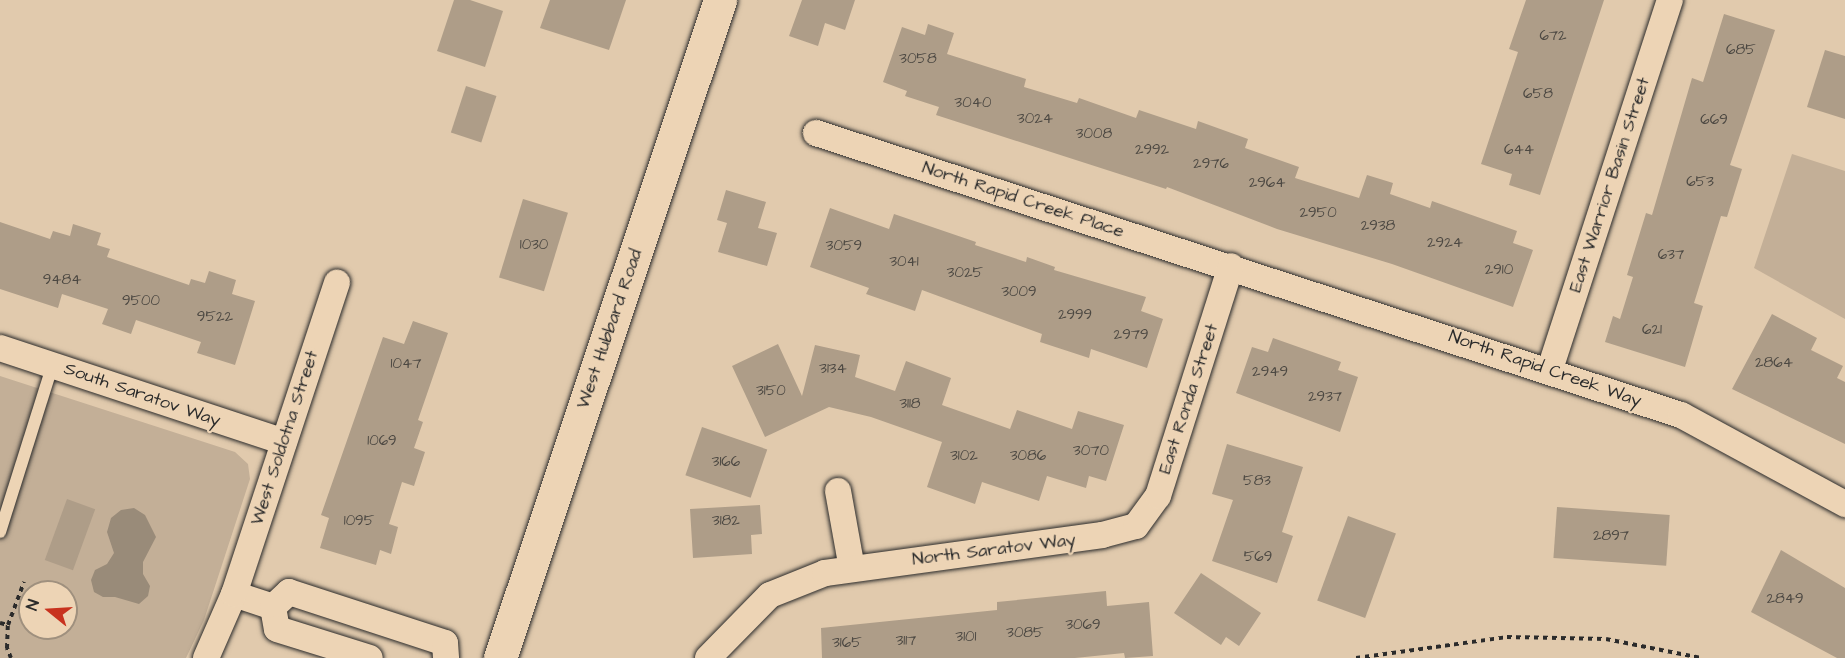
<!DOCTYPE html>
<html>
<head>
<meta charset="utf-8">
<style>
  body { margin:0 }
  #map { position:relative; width:1845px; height:658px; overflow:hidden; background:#e1caad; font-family:"Architects Daughter",sans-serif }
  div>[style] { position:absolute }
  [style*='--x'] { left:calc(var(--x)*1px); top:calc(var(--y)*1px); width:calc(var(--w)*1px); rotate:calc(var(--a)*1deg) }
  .green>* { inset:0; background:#c3af97 }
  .water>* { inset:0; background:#998b79 }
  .building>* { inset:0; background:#ae9d88; transform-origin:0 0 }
  .path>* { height:4px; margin-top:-2px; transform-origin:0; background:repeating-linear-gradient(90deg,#2b2b2b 0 4.5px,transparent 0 9px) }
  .roads { filter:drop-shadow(0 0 2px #2b2b2b) drop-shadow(0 0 2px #2b2b2b) }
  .lane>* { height:12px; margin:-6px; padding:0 6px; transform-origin:6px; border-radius:6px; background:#edd4b5 }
  .street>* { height:26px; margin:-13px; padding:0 13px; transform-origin:13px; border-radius:13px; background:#edd4b5 }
  .secondary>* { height:33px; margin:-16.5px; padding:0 16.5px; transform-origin:16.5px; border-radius:16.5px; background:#edd4b5 }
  span { translate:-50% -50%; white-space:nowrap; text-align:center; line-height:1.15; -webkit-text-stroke:4.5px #edd4b5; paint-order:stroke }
  .number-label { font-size:15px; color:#4c4842 }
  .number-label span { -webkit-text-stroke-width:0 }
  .street-label { font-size:18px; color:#2b2b2b }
  .north { position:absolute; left:18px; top:580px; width:60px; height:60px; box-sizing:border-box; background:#edd4b5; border:2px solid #9f907e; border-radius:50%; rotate:288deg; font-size:16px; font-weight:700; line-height:24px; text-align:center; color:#2b2b2b }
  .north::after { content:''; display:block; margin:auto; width:21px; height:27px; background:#c8321e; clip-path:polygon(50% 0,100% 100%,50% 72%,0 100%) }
</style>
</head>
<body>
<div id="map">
  <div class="green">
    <i style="clip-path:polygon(1792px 154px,1845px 171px,1845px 319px,1754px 268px)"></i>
    <i style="clip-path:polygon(evenodd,0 376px,235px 452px,248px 464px,250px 479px,204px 620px,186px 658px,0 658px,0 376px,30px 592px,66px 592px,66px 628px,30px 628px,30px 592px)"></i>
  </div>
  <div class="water">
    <i style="clip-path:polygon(134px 508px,145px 515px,156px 537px,143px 562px,143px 574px,150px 586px,148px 596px,139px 604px,115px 597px,103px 597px,94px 592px,91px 580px,95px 570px,107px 564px,114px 553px,107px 532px,111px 518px,121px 510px)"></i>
  </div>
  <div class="building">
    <i style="clip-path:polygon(454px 0,470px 0,503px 11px,485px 67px,437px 51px)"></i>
    <i style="clip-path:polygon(550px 0,626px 0,609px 50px,540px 28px)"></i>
    <i style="clip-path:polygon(802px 0,855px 0,845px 30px,825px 23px,818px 46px,789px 36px)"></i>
    <i style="clip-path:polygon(1526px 0,1604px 0,1540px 195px,1509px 185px,1512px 174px,1481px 164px,1518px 52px,1509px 49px)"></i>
    <i style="clip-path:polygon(1724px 14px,1775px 30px,1730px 165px,1742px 169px,1727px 217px,1721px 216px,1694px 303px,1703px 306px,1685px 367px,1605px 342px,1613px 316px,1620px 319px,1633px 277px,1627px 275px,1646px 213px,1652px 215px,1692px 78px,1703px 82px)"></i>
    <i style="clip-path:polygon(928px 24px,954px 33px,947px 54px,1026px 79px,1024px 87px,1077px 103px,1079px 98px,1136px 118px,1139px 110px,1196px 129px,1198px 121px,1248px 139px,1245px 148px,1299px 167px,1295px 178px,1359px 198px,1367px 175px,1393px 183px,1390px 194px,1430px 208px,1432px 201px,1517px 231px,1513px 243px,1533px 250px,1513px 307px,1392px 264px,1277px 229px,1167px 187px,1166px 189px,936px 115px,939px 107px,905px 96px,907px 91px,883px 82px,902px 27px,925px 35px)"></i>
    <i style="clip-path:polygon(1825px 50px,1845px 56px,1845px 119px,1807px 107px)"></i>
    <i style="left:466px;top:86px;width:32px;height:49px;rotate:18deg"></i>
    <i style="clip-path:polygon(726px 190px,766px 202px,758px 228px,777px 233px,767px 266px,718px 252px,727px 223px,717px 220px)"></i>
    <i style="left:523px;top:199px;width:47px;height:82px;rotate:17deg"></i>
    <i style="clip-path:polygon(830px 208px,889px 229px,894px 214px,976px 242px,975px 245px,1026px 262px,1027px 257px,1055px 267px,1054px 270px,1146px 297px,1141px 311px,1163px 319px,1147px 368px,1091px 349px,1089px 358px,1040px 342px,1042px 334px,922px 290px,915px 311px,866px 294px,869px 288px,810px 267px)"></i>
    <i style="clip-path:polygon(0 222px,50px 239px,53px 231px,70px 236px,73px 224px,101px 233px,97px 245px,110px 249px,107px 257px,189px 285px,191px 279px,205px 283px,209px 271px,236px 280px,232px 294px,255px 301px,235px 365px,197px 353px,201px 342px,136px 320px,131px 334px,102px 324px,108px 309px,62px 294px,58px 308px,0 289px)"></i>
    <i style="clip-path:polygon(1772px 314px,1817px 338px,1811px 350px,1843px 366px,1837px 378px,1845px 382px,1845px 444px,1732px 389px)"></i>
    <i style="clip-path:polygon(413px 321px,448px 333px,418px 420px,423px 422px,414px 448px,425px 452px,414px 486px,402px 482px,389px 524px,398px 527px,391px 554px,380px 550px,376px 565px,320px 548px,329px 518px,321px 515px,383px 337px,404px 344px)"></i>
    <i style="clip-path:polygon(1273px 338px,1341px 362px,1338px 370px,1358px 377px,1340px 432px,1236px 393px,1252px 347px,1268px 352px)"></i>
    <i style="clip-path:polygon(778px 344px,802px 396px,815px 345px,860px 355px,855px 377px,895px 391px,906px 361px,951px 378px,942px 405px,1010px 429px,1017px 410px,1072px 429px,1078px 411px,1124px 425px,1106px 481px,1089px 476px,1086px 488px,1047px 476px,1039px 501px,982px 482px,975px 504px,927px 487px,942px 442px,871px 417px,829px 407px,765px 437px,732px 366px)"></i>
    <i style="left:702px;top:427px;width:69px;height:51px;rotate:19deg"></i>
    <i style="clip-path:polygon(1227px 444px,1303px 467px,1282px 532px,1293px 536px,1277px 583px,1212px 561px,1233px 500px,1212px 494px)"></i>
    <i style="left:67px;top:499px;width:30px;height:65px;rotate:20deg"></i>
    <i style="clip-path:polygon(760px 505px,762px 534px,751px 535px,752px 554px,693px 558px,690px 509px)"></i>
    <i style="left:1557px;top:507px;width:113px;height:51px;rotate:4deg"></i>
    <i style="left:1348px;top:516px;width:51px;height:90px;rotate:20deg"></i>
    <i style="clip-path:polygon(1781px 550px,1845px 588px,1845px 658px,1837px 658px,1751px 612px)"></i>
    <i style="clip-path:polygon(1201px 573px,1261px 613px,1239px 646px,1226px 637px,1221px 645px,1174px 613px)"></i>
    <i style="clip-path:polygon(1106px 591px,1107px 606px,1149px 602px,1153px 656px,1125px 658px,1124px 653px,1075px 658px,822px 658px,821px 628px,997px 610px,997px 602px)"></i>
  </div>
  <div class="path">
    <i style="--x:0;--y:623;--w:8;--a:14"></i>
    <i style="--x:11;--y:658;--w:11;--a:-112"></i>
    <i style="--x:7;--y:648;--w:23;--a:-88"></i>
    <i style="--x:8;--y:625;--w:46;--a:-69.6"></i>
    <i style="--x:1356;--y:658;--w:152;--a:-7.9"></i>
    <i style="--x:1507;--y:637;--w:99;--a:1.2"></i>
    <i style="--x:1606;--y:639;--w:97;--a:11.3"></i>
  </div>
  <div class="roads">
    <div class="lane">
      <i style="--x:0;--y:532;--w:176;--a:-72.5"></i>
    </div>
    <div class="street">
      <i style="--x:816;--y:133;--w:910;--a:18.06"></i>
      <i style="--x:1681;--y:415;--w:187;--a:28.5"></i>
      <i style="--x:0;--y:348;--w:299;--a:18.3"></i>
      <i style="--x:1550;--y:369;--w:388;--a:-72"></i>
      <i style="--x:838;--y:491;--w:79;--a:79.8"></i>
      <i style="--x:234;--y:594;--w:41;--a:18.4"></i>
      <i style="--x:273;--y:607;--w:22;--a:-43"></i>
      <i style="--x:289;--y:592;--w:164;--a:18.1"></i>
      <i style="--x:445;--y:643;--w:15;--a:86"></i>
      <i style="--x:273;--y:607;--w:22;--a:80"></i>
      <i style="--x:277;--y:629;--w:97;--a:17.3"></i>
      <i style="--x:206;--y:658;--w:70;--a:-66.4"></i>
      <i style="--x:234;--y:594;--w:328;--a:-71.7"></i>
      <i style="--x:708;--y:658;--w:88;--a:-45.5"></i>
      <i style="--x:770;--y:595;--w:59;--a:-21.8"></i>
      <i style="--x:825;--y:573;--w:280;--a:-7.8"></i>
      <i style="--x:1102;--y:535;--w:35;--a:-15"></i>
      <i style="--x:1136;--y:526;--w:37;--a:-54"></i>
      <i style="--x:1158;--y:496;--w:241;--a:-72.4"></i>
    </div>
    <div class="secondary">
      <i style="--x:500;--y:658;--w:694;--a:-71.51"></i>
    </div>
  </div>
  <div class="number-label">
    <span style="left:1553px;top:36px">672</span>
    <span style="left:1741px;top:50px">685</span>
    <span style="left:918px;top:59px">3058</span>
    <span style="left:1538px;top:94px">658</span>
    <span style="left:973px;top:103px">3040</span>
    <span style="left:1035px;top:119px">3024</span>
    <span style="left:1714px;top:120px">669</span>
    <span style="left:1094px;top:134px">3008</span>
    <span style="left:1152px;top:150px">2992</span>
    <span style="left:1519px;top:150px">644</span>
    <span style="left:1211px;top:164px">2976</span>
    <span style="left:1700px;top:182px">653</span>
    <span style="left:1267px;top:183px">2964</span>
    <span style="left:1318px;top:213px">2950</span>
    <span style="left:1378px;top:226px">2938</span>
    <span style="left:1445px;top:243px">2924</span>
    <span style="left:534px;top:245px">1030</span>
    <span style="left:844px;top:246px">3059</span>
    <span style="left:1671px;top:255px">637</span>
    <span style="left:904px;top:262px">3041</span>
    <span style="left:1499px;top:270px">2910</span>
    <span style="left:965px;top:273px">3025</span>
    <span style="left:62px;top:280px">9484</span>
    <span style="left:1019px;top:292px">3009</span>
    <span style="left:141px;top:301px">9500</span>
    <span style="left:1075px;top:315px">2999</span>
    <span style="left:215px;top:317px">9522</span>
    <span style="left:1652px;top:330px">621</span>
    <span style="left:1131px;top:335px">2979</span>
    <span style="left:1774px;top:363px">2864</span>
    <span style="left:406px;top:364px">1047</span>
    <span style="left:833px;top:369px">3134</span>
    <span style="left:1270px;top:372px">2949</span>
    <span style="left:771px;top:391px">3150</span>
    <span style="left:1325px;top:397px">2937</span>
    <span style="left:910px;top:404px">3118</span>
    <span style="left:382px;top:441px">1069</span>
    <span style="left:1091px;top:451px">3070</span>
    <span style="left:964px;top:456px">3102</span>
    <span style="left:1028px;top:456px">3086</span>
    <span style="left:726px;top:462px">3166</span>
    <span style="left:1257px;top:481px">583</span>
    <span style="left:359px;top:521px">1095</span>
    <span style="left:726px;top:521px">3182</span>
    <span style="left:1611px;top:536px">2897</span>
    <span style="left:1258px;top:557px">569</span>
    <span style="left:1785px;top:599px">2849</span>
    <span style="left:1083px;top:625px">3069</span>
    <span style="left:1025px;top:633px">3085</span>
    <span style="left:966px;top:637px">3101</span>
    <span style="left:906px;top:641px">3117</span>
    <span style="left:847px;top:643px">3165</span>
  </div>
  <div class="street-label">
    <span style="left:1610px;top:185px;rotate:-72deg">East Warrior Basin Street</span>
    <span style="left:1023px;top:200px;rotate:18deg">North Rapid Creek Place</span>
    <span style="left:610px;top:329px;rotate:-71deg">West Hubbard Road</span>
    <span style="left:1545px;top:369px;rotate:19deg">North Rapid Creek Way</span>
    <span style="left:142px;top:395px;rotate:19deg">South Saratov Way</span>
    <span style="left:1189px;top:399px;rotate:-72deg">East Ronda Street</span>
    <span style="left:285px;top:438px;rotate:-72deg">West Soldotna Street</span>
    <span style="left:994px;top:550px;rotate:-7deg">North Saratov Way</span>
  </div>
  <div class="north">N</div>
</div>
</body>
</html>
